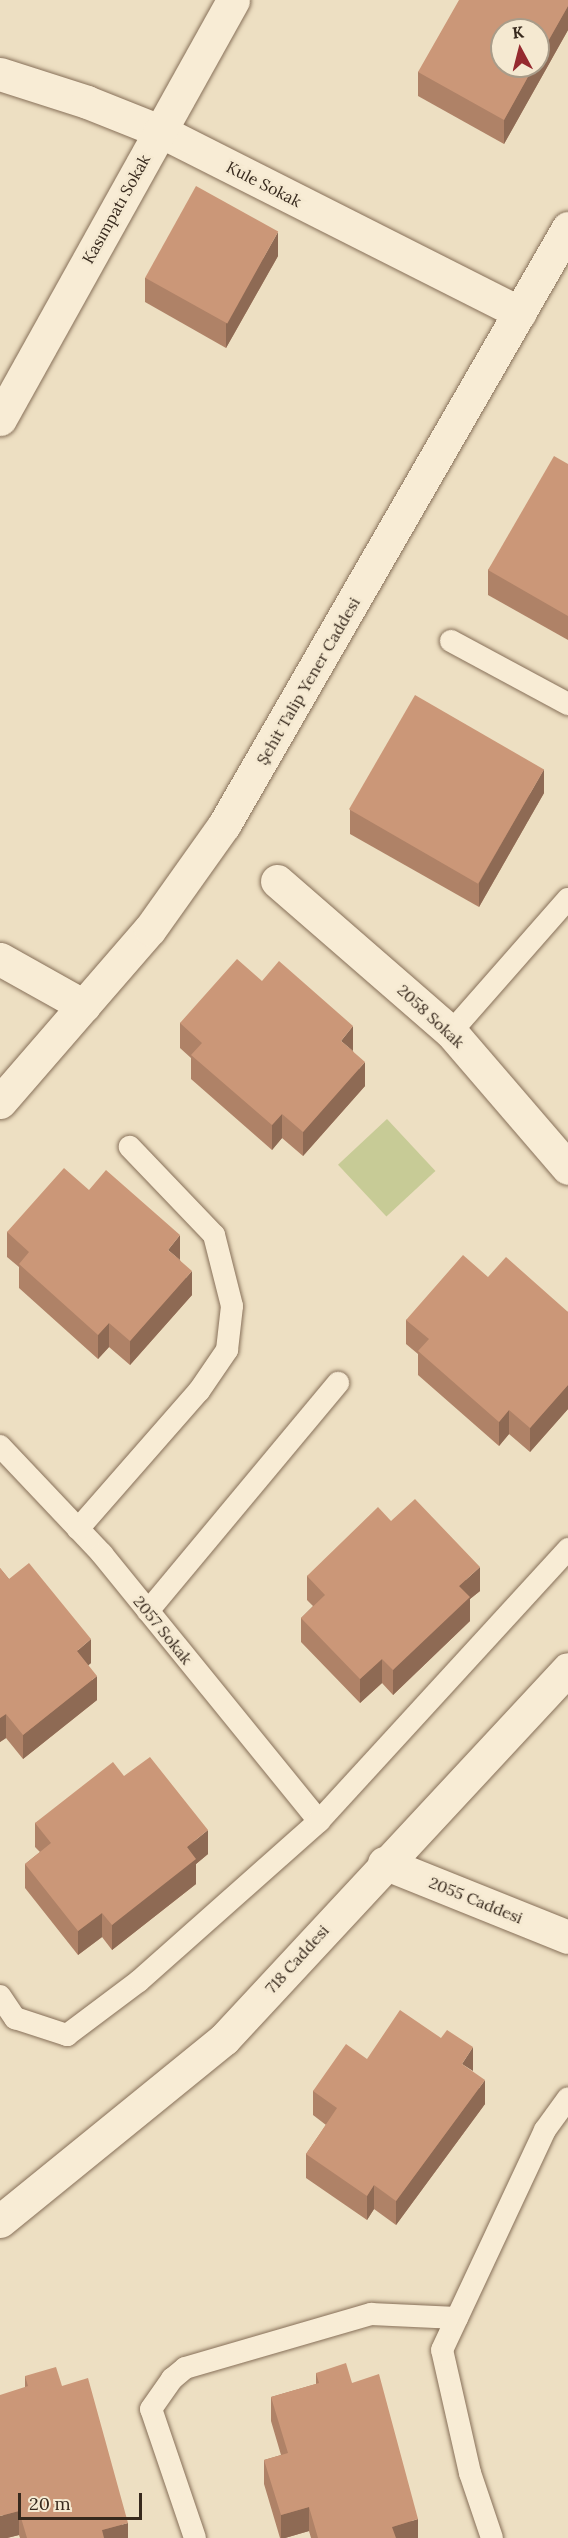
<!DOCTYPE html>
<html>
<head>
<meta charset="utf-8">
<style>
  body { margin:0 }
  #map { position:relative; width:568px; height:2538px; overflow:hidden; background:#eddfc2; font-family:Lora,serif }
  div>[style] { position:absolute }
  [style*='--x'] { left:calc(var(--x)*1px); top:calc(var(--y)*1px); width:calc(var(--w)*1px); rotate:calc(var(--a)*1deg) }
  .green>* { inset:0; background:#c7cb96; transform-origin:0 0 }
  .roads { filter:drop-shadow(0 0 2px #877059) drop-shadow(0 0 2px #877059) }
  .lane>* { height:22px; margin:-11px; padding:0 11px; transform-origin:11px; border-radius:11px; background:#f8ecd5 }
  .street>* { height:33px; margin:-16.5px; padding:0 16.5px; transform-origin:16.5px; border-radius:16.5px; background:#f8ecd5 }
  .secondary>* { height:33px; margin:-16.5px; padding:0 16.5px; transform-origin:16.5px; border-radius:16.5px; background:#f8ecd5 }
  .wall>* { inset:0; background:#af8267 }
  .shaded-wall>* { inset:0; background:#8e6a54 }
  .building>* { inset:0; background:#cb9778; transform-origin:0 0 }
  span { translate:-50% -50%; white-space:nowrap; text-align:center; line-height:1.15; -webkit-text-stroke:5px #f5e9d1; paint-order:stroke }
  .street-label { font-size:16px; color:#37291d }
  .north { position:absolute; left:490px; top:18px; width:60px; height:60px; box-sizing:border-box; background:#f5e9d1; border:2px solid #a99c89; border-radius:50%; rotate:353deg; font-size:16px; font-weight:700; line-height:24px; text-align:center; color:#37291d }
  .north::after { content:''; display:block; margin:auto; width:21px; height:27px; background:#952a2f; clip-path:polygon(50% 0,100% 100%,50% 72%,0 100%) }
  .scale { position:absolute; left:18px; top:2493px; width:124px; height:27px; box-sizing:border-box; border:3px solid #37291d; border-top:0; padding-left:8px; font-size:18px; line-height:21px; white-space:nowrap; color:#37291d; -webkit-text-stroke:4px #f5e9d1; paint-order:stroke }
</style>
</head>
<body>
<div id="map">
  <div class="green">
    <i style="left:387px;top:1119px;width:71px;height:67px;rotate:47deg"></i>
  </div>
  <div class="roads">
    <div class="lane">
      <i style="--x:451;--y:641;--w:133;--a:28.3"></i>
      <i style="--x:451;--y:1032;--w:177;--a:-48.7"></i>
      <i style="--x:0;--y:1446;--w:149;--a:46.6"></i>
      <i style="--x:102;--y:1554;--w:344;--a:50.9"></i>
      <i style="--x:78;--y:1529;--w:184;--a:-48.8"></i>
      <i style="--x:199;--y:1391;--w:50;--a:-55.7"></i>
      <i style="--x:227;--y:1350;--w:44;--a:-83.5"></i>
      <i style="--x:232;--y:1306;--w:73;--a:-104.2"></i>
      <i style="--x:214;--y:1235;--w:122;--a:-133.7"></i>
      <i style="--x:148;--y:1611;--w:297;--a:-50.2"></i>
      <i style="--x:0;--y:1996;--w:27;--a:56"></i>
      <i style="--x:15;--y:2018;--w:55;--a:18.1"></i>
      <i style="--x:67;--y:2035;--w:90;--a:-36.9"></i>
      <i style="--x:139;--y:1981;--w:241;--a:-41.6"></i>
      <i style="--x:319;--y:1821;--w:369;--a:-47.5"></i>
      <i style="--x:195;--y:2538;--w:136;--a:-108.8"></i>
      <i style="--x:151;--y:2409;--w:37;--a:-55"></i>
      <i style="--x:172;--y:2379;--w:17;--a:-40"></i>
      <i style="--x:185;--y:2368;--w:194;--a:-16.2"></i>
      <i style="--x:371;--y:2314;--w:86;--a:2.7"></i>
      <i style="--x:492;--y:2538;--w:69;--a:-108.7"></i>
      <i style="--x:470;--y:2473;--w:126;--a:-102.8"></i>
      <i style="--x:442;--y:2350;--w:243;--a:-64.9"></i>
      <i style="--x:545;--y:2130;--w:39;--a:-54"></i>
    </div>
    <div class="street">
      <i style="--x:0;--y:74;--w:91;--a:17.8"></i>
      <i style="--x:87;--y:102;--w:79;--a:21.7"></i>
      <i style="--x:160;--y:131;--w:403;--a:26.8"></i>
      <i style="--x:0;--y:419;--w:479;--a:-60.9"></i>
      <i style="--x:277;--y:881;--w:230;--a:41"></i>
      <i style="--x:451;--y:1032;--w:179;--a:49.3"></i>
      <i style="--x:0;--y:959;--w:96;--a:29.2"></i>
      <i style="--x:384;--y:1863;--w:198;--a:21.9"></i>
    </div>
    <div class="secondary">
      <i style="--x:0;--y:1102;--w:229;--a:-49.1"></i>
      <i style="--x:150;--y:929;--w:128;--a:-54.6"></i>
      <i style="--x:224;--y:825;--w:689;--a:-60.05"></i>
      <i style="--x:0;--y:2221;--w:289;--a:-39.1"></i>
      <i style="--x:224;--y:2039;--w:505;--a:-47.09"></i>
    </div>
  </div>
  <div class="wall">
    <i style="clip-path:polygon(568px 0,568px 30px,504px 144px,418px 96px,418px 72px)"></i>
    <i style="clip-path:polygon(278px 256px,226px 348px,145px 302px,145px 278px)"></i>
    <i style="clip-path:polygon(568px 464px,568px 640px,488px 595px,488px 570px)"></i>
    <i style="clip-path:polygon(544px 793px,479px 907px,350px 834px,350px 810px)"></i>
    <i style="clip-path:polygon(262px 981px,353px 1051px,365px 1086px,303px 1156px,282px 1138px,272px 1150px,191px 1079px,191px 1058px,180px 1048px,180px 1023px)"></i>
    <i style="clip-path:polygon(89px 1190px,180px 1260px,192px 1295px,130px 1365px,109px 1347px,98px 1359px,19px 1288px,19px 1267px,7px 1257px,7px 1232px)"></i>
    <i style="clip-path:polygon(488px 1277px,568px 1312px,568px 1409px,530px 1452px,509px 1434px,499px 1446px,418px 1375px,418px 1354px,406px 1344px,406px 1320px)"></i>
    <i style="clip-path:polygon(391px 1521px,480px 1591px,470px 1599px,470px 1621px,393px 1695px,382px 1683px,360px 1703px,301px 1642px,301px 1618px,313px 1606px,307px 1600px,307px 1576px)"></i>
    <i style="clip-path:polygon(0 1568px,9px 1579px,91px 1663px,88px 1665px,97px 1700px,23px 1759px,6px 1738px,0 1742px)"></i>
    <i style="clip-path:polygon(124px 1776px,208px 1854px,196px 1864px,196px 1884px,112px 1950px,102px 1937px,78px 1955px,25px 1888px,25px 1864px,40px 1852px,35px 1847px,35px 1823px)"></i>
    <i style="clip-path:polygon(367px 2059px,473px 2072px,485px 2104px,396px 2225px,374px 2209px,367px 2220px,306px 2178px,306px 2154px,326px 2125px,313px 2115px,313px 2091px)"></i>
    <i style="clip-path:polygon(316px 2373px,352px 2383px,418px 2538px,311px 2538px,309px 2531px,285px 2538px,280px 2538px,264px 2484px,264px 2460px,281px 2455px,271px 2421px,271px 2397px,316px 2384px)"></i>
    <i style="clip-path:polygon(25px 2376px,62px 2386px,128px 2538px,20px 2538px,19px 2535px,7px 2538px,0 2538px,25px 2387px)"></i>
  </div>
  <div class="shaded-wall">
    <i style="clip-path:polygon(568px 6px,568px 30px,504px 144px,504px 120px,534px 66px,538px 66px,538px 59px)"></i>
    <i style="clip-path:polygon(278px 232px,278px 256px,226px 348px,226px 324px)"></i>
    <i style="clip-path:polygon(544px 769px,544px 793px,479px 907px,479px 883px)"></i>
    <i style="clip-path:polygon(353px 1026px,353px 1051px,341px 1041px)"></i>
    <i style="clip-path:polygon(365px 1062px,365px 1086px,303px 1156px,303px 1132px)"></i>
    <i style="clip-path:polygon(282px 1114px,282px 1138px,272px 1150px,272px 1125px)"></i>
    <i style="clip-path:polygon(180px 1235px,180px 1260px,168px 1250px)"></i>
    <i style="clip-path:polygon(192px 1271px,192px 1295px,130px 1365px,130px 1341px)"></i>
    <i style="clip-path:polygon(109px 1323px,109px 1347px,98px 1359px,98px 1335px)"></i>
    <i style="clip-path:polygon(568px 1385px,568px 1409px,530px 1452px,530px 1428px)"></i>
    <i style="clip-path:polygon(509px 1410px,509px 1434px,499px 1446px,499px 1422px)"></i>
    <i style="clip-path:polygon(480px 1567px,480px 1591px,470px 1599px,470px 1621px,393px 1695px,393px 1670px,459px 1586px)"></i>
    <i style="clip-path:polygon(91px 1639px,91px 1663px,77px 1675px,77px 1651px)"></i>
    <i style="clip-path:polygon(382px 1659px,382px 1683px,360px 1703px,360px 1679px)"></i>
    <i style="clip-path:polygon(97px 1676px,97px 1700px,23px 1759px,23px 1735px)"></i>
    <i style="clip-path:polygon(6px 1714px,6px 1738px,0 1742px,0 1718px)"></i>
    <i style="clip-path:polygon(208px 1830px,208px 1854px,196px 1864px,196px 1884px,112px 1950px,112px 1925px,187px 1847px)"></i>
    <i style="clip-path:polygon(102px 1913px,102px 1937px,78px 1955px,78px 1931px)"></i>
    <i style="clip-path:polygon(473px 2047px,473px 2071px,462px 2064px)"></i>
    <i style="clip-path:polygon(485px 2080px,485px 2104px,396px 2225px,396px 2201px)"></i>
    <i style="clip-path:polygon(374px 2185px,374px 2209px,367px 2220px,367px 2196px)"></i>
    <i style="clip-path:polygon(309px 2507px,309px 2531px,285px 2538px,281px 2538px,281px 2515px)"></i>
    <i style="clip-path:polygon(19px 2511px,19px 2535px,7px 2538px,0 2538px,0 2516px)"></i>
    <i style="clip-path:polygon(418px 2519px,418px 2538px,392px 2538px,392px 2527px)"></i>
    <i style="clip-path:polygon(128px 2523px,128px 2538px,102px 2538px,102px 2530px)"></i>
  </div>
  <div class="building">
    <i style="clip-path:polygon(459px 0,568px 0,568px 6px,538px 59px,538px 30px,502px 30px,502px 66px,534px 66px,504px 120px,418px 72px)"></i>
    <i style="left:196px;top:186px;width:94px;height:105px;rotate:29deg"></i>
    <i style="clip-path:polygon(554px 456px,568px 464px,568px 616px,488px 570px)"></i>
    <i style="left:415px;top:695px;width:149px;height:132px;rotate:30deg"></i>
    <i style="clip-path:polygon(237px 959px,262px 981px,279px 961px,353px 1026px,341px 1041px,365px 1062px,303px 1132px,282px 1114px,272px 1125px,191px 1055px,202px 1043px,180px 1023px)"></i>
    <i style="clip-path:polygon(64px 1168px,89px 1190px,106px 1170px,180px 1235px,168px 1250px,192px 1271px,130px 1341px,109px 1323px,98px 1335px,19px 1264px,29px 1252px,7px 1232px)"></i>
    <i style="clip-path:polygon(463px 1255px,488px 1277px,506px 1257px,568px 1312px,568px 1385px,530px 1428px,509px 1410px,499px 1422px,418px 1351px,429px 1339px,406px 1320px)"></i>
    <i style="clip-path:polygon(415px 1499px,480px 1567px,459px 1586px,470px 1597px,393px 1670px,382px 1659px,360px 1679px,301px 1618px,325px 1595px,307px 1576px,378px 1507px,391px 1521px)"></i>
    <i style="clip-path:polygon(29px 1563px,91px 1639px,77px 1651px,97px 1676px,23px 1735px,6px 1714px,0 1718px,0 1568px,9px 1579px)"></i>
    <i style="clip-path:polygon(150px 1757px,208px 1830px,187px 1847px,196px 1859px,112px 1925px,102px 1913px,78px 1931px,25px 1864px,51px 1843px,35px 1823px,113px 1762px,124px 1776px)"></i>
    <i style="clip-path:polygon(400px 2010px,441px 2038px,447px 2030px,473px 2047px,462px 2064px,485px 2080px,396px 2201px,374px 2185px,367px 2196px,306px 2154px,337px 2108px,313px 2091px,346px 2044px,367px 2059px)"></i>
    <i style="clip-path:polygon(346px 2363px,352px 2383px,379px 2374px,418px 2519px,392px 2527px,396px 2538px,318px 2538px,309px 2507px,281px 2515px,264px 2460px,288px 2453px,271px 2397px,319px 2383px,316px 2373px)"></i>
    <i style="clip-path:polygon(56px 2367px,62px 2386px,88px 2378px,128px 2523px,102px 2530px,104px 2538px,27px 2538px,19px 2511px,0 2516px,0 2395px,28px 2386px,25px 2376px)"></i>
  </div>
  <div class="street-label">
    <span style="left:264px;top:184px;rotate:27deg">Kule Sokak</span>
    <span style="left:116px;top:209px;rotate:-61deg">Kasımpatı Sokak</span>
    <span style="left:308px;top:681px;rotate:-60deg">Şehit Talip Yener Caddesi</span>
    <span style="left:431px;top:1016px;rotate:43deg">2058 Sokak</span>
    <span style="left:163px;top:1630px;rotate:51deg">2057 Sokak</span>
    <span style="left:476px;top:1900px;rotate:22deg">2055 Caddesi</span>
    <span style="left:297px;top:1959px;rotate:-48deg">718 Caddesi</span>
  </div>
  <div class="north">K</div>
  <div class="scale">20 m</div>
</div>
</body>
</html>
